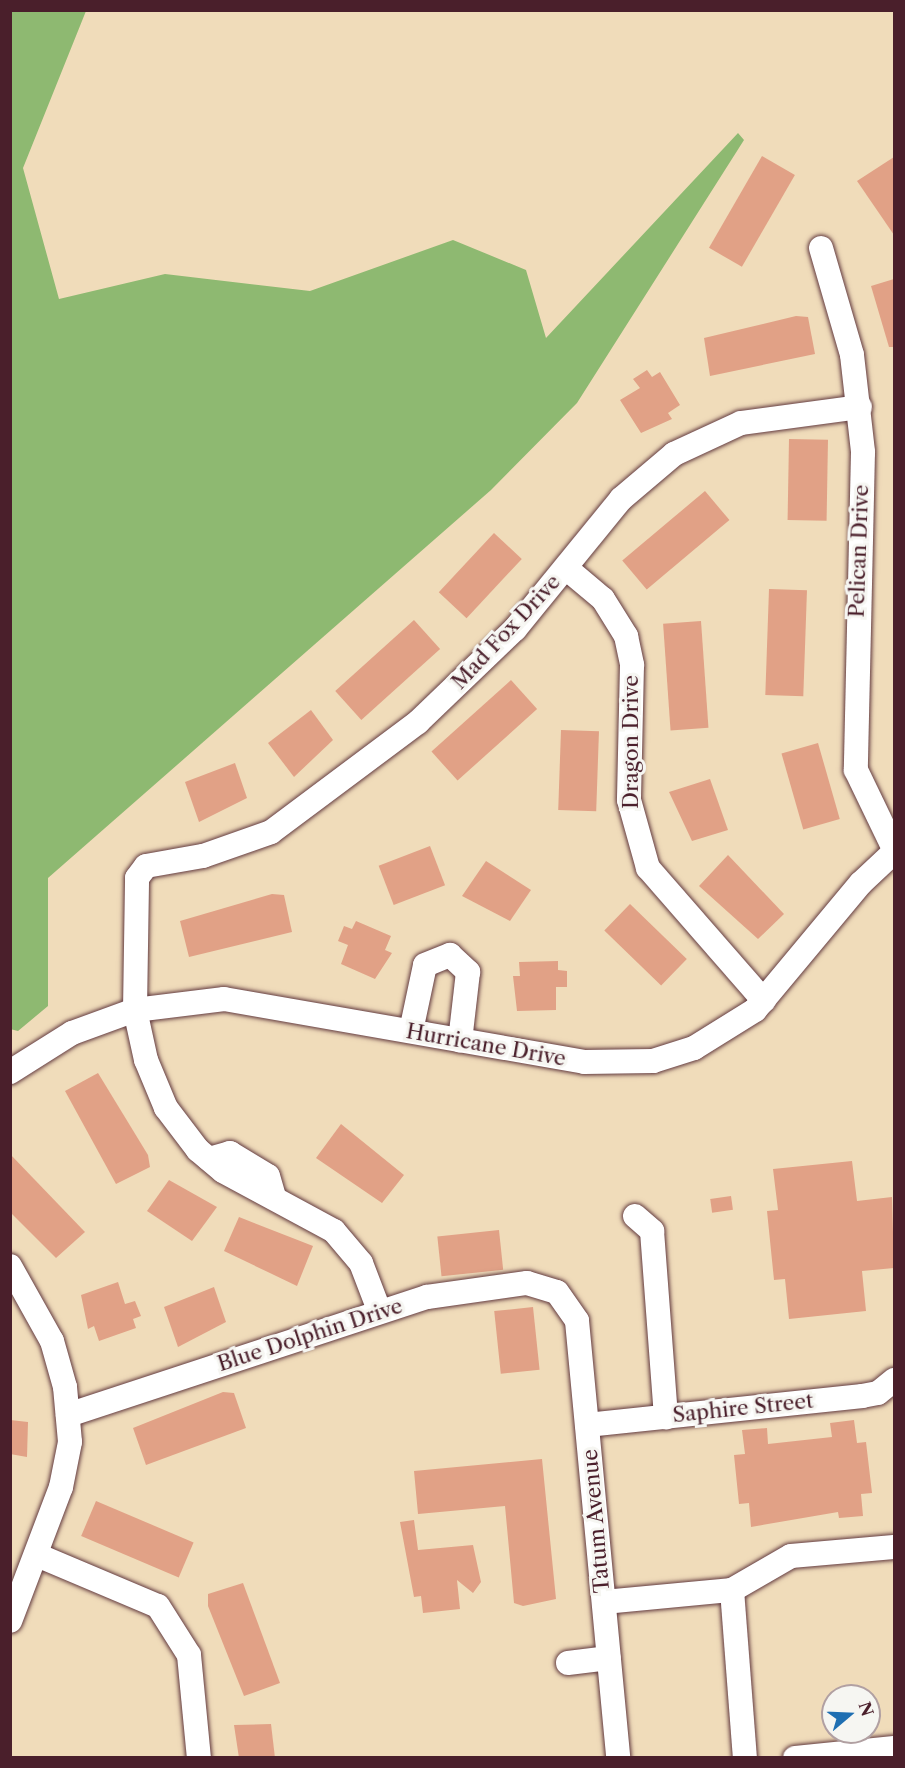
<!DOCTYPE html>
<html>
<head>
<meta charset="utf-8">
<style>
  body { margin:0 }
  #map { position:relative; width:905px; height:1768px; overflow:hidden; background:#f0dcba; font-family:"Libre Caslon Text",serif }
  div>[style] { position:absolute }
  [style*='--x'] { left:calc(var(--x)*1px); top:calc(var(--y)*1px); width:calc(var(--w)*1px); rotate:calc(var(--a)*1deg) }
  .forest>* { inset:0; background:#8eb971 }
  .building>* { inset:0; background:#e1a186; transform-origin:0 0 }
  .roads { filter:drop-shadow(0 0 2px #633b40) drop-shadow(0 0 2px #633b40) }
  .minor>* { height:24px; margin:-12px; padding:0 12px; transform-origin:12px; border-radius:12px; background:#fff }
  span { translate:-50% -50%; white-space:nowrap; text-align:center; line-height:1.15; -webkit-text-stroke:6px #f6f6f2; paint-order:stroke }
  .street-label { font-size:21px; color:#4a1f2b }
  .frame { position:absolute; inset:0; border:12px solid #4a1f2b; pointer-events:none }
  .north { position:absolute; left:821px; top:1684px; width:60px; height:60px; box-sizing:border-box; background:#f6f6f2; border:2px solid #b1a0a2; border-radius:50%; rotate:71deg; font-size:16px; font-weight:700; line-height:24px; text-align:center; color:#4a1f2b }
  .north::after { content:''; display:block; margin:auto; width:21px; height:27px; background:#1f6fb2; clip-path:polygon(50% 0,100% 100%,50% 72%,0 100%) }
</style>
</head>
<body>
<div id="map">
  <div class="forest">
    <i style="clip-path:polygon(10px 11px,86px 11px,23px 168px,59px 299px,165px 274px,310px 291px,453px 240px,526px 270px,546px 338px,738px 133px,744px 140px,577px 403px,491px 490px,48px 878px,48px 1006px,18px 1031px,10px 1029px)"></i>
  </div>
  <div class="building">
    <i style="left:762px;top:156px;width:38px;height:106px;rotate:30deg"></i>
    <i style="clip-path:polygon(894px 157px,894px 235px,857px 181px)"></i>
    <i style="clip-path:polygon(894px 279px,894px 347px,889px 347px,871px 286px)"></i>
    <i style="clip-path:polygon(796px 316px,808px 317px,815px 354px,710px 376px,704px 338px)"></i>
    <i style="clip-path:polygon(647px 370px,652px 377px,660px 372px,680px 405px,668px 413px,672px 419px,641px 433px,620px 400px,640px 388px,633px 379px)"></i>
    <i style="left:789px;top:439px;width:39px;height:81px;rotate:1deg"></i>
    <i style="left:705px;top:491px;width:38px;height:108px;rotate:50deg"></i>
    <i style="left:494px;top:533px;width:38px;height:81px;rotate:43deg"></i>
    <i style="left:769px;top:589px;width:38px;height:106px;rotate:2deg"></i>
    <i style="left:414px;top:620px;width:39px;height:106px;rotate:48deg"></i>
    <i style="left:701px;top:621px;width:107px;height:38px;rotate:86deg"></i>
    <i style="left:511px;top:680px;width:39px;height:107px;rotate:48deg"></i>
    <i style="clip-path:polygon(311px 710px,333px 740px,294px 777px,268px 743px)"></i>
    <i style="left:561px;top:730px;width:38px;height:80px;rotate:2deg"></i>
    <i style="left:818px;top:743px;width:79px;height:38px;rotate:74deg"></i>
    <i style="clip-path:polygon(235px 763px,247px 798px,199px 822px,185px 782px)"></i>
    <i style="clip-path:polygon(710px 779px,728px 830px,692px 841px,669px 792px)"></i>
    <i style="left:430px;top:846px;width:42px;height:55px;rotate:69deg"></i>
    <i style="clip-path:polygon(728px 855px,784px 914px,758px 939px,699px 886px)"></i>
    <i style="clip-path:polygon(486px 861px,531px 890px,510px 921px,462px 896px)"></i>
    <i style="clip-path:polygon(272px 894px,284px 895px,292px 932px,189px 957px,180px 921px)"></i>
    <i style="left:630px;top:904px;width:79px;height:37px;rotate:44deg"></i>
    <i style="clip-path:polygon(356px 921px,391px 936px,385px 950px,392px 953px,375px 979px,341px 964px,348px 945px,338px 941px,344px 926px,352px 929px)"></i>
    <i style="clip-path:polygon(558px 961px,558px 970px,567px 971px,567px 987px,556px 987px,556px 1010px,517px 1011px,513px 976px,520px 976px,519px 962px)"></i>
    <i style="clip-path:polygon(98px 1073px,148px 1155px,150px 1167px,116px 1184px,65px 1091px)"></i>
    <i style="clip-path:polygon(341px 1124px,404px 1175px,382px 1203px,316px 1158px)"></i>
    <i style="clip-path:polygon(10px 1154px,85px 1232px,56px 1258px,10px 1212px)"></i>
    <i style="clip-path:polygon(852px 1161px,857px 1201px,892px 1197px,894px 1268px,862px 1271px,866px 1311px,789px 1319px,785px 1279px,774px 1280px,767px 1211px,778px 1210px,773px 1169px)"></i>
    <i style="clip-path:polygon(169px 1180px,217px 1207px,192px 1241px,147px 1211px)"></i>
    <i style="left:731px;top:1196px;width:14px;height:21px;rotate:82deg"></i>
    <i style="clip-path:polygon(239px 1217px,313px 1246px,297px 1286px,224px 1251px)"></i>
    <i style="left:499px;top:1230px;width:40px;height:62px;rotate:84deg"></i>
    <i style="clip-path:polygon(118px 1282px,125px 1304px,135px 1301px,141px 1316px,133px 1319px,136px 1328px,99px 1341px,94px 1326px,88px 1329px,81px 1295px)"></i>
    <i style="clip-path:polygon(214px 1287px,226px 1322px,178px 1347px,164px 1307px)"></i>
    <i style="left:533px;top:1307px;width:63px;height:39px;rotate:84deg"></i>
    <i style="clip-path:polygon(223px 1392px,234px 1393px,246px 1428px,146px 1465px,133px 1428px)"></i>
    <i style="clip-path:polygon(10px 1420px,28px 1422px,27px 1457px,10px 1454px)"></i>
    <i style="clip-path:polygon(854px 1420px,857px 1443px,866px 1442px,872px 1493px,861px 1494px,863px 1516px,839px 1518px,838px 1512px,751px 1527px,749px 1503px,739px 1504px,734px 1455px,745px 1454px,742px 1430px,767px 1428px,768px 1444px,832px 1437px,830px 1423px)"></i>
    <i style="clip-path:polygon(542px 1459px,556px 1599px,523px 1606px,514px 1603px,505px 1506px,418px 1514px,414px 1471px)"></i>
    <i style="left:96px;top:1501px;width:106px;height:38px;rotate:23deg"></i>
    <i style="clip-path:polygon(414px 1520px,418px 1550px,473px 1545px,481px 1582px,473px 1593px,457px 1580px,460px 1609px,423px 1613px,421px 1596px,414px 1597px,400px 1522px)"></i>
    <i style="clip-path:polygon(243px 1583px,280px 1683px,244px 1696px,208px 1606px,208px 1594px)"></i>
    <i style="clip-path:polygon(271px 1724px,275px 1758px,239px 1758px,234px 1725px)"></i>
  </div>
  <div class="roads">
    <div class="minor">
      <i style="--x:821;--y:248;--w:111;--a:73.8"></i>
      <i style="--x:852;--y:355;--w:98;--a:83.5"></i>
      <i style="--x:863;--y:452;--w:318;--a:91.3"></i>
      <i style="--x:856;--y:770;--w:88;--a:64.3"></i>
      <i style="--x:566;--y:568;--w:48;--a:40"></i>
      <i style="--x:603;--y:599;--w:44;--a:58.1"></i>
      <i style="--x:626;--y:636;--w:30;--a:78"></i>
      <i style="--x:632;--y:665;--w:135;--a:91.3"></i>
      <i style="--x:629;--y:800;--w:71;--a:74.4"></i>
      <i style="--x:648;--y:868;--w:176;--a:48.9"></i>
      <i style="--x:411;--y:1031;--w:67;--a:-78"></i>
      <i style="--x:425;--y:965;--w:27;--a:-22"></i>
      <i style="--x:450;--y:955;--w:25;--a:43"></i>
      <i style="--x:468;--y:972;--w:69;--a:96.6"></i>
      <i style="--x:10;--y:1072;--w:73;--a:-32.2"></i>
      <i style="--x:72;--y:1033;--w:67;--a:-20.1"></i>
      <i style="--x:135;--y:1010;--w:90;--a:-7"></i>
      <i style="--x:224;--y:999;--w:365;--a:9.9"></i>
      <i style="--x:584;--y:1062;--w:69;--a:-0.8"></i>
      <i style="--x:653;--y:1061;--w:43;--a:-17.6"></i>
      <i style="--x:694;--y:1048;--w:72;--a:-31.9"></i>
      <i style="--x:755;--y:1010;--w:165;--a:-50.2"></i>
      <i style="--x:861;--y:883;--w:45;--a:-43.2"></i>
      <i style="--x:209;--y:1159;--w:22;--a:-16"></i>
      <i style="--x:230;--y:1153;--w:44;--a:31.2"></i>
      <i style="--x:268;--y:1176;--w:22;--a:74"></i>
      <i style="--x:635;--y:1216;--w:23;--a:41"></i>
      <i style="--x:652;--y:1231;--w:187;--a:85.7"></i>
      <i style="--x:10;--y:1266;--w:86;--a:60.8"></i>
      <i style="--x:52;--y:1341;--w:48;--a:74.2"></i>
      <i style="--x:65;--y:1387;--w:55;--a:84.8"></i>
      <i style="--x:70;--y:1442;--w:46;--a:101.3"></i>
      <i style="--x:61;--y:1487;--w:143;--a:110.8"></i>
      <i style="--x:379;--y:1310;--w:50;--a:-111"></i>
      <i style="--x:361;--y:1263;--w:42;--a:-130.2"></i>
      <i style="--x:334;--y:1231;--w:126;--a:-151.6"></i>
      <i style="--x:223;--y:1171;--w:33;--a:-140"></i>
      <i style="--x:198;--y:1150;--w:53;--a:-127.3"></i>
      <i style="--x:166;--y:1108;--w:52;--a:-112.6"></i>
      <i style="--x:146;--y:1060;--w:51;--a:-102.4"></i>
      <i style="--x:135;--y:1010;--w:132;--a:-89.1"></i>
      <i style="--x:137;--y:878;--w:15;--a:-53"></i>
      <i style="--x:146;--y:866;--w:58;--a:-10"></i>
      <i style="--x:203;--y:856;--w:72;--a:-19.4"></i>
      <i style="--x:271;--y:832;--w:184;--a:-36.8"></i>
      <i style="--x:418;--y:722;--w:134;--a:-43.8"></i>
      <i style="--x:515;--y:629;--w:168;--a:-50.8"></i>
      <i style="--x:621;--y:499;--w:70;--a:-40.3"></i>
      <i style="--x:674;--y:454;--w:74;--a:-24.8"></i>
      <i style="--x:741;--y:423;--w:120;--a:-7.7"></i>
      <i style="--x:68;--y:1415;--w:378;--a:-18.2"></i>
      <i style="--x:427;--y:1297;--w:101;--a:-8"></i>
      <i style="--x:527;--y:1283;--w:31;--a:17"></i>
      <i style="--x:557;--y:1292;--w:35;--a:55"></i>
      <i style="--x:577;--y:1321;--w:439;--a:84.6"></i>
      <i style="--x:587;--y:1425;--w:277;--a:-6"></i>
      <i style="--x:862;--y:1396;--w:16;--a:-11"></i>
      <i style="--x:878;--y:1393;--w:21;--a:-39"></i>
      <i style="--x:37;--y:1555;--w:131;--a:22.9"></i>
      <i style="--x:158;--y:1606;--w:58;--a:57.7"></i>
      <i style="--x:189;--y:1655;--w:103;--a:84.5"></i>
      <i style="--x:732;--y:1590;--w:169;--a:85.6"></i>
      <i style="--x:604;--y:1602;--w:129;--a:-5.4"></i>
      <i style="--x:732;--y:1590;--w:68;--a:-30"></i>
      <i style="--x:791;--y:1556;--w:103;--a:-5"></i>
      <i style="--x:568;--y:1663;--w:41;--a:-7"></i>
      <i style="--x:795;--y:1758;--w:100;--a:-5.8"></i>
    </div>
  </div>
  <div class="street-label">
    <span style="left:859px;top:551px;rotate:-88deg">Pelican Drive</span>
    <span style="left:506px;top:632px;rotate:-47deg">Mad Fox Drive</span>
    <span style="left:631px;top:742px;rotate:-90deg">Dragon Drive</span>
    <span style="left:486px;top:1045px;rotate:10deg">Hurricane Drive</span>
    <span style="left:310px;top:1335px;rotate:-18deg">Blue Dolphin Drive</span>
    <span style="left:743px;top:1408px;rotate:-6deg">Saphire Street</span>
    <span style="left:596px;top:1521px;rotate:-95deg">Tatum Avenue</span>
  </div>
  <div class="frame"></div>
  <div class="north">N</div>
</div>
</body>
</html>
